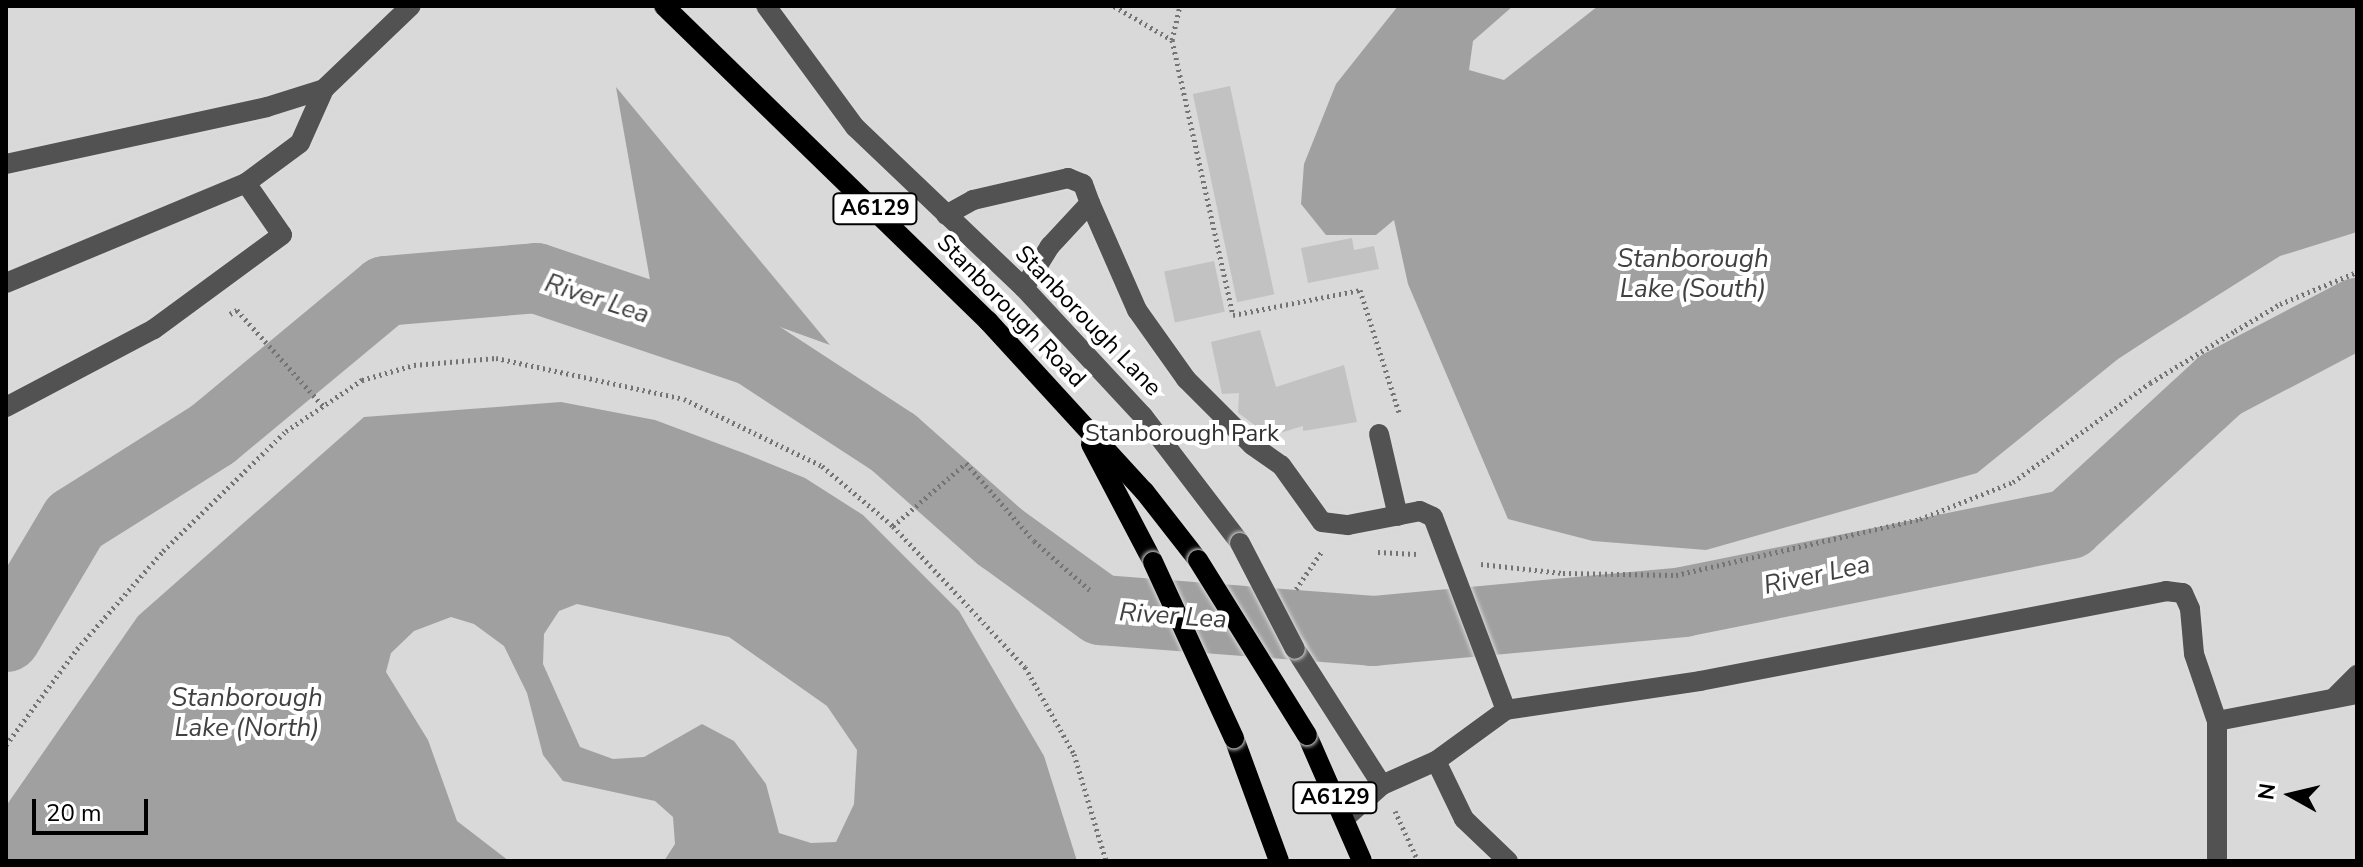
<!DOCTYPE html>
<html>
<head>
<meta charset="utf-8">
<style>
  body { margin:0 }
  #map { position:relative; width:2363px; height:867px; overflow:hidden; background:#fff; font-family:"Nunito Sans",sans-serif }
  div>[style] { position:absolute }
  [style*='--x'] { left:calc(var(--x)*1px); top:calc(var(--y)*1px); width:calc(var(--w)*1px); rotate:calc(var(--a)*1deg) }
  .green>* { inset:0; background:#d9d9d9; transform-origin:0 0 }
  .water>* { inset:0; background:#a0a0a0 }
  .river>* { height:70px; margin:-35px; padding:0 35px; transform-origin:35px; border-radius:35px; background:#a0a0a0 }
  .building>* { inset:0; background:#c2c2c2; transform-origin:0 0 }
  .path>* { height:5px; margin-top:-2.5px; transform-origin:0; background:repeating-linear-gradient(90deg,#747474 0 2px,transparent 0 6px) }
  .roads { filter:drop-shadow(0 0 2px #dbdbdb) drop-shadow(0 0 2px #dbdbdb) }
  .minor>* { height:20px; margin:-10px; padding:0 10px; transform-origin:10px; border-radius:10px; background:#525252 }
  .major>* { height:20px; margin:-10px; padding:0 10px; transform-origin:10px; border-radius:10px; background:#000 }
  .bridges { filter:drop-shadow(0 0 2px #dbdbdb) drop-shadow(0 0 2px #dbdbdb) }
  .minor-bridge>* { height:20px; margin:-10px; padding:0 10px; transform-origin:10px; border-radius:10px; background:#525252 }
  .major-bridge>* { height:20px; margin:-10px; padding:0 10px; transform-origin:10px; border-radius:10px; background:#000 }
  span { translate:-50% -50%; white-space:nowrap; text-align:center; line-height:1.15; -webkit-text-stroke:8px #fff; paint-order:stroke }
  .shield-label span { padding:2px 6px; background:#fff; border:2px solid; border-radius:6px; -webkit-text-stroke-width:0 }
  .shield-label { font-size:22px; color:#000; font-weight:700 }
  .street-label { font-size:24px; color:#000 }
  .park-label { font-size:24px; color:#303030 }
  .water-label { font-size:26px; color:#414141; font-style:italic }
  .frame { position:absolute; inset:0; border:8px solid #000; pointer-events:none }
  .north { position:absolute; left:2251px; top:755px; width:80px; height:80px; -webkit-text-stroke:6px #fff; paint-order:stroke; rotate:278deg; font-size:22px; font-weight:700; line-height:32px; text-align:center; color:#000 }
  .north::after { content:''; display:block; margin:auto; width:28px; height:36px; background:#000; clip-path:polygon(50% 0,100% 100%,50% 72%,0 100%) }
  .scale { position:absolute; left:32px; top:799px; width:116px; height:36px; box-sizing:border-box; border:4px solid #000; border-top:0; padding-left:10px; font-size:24px; line-height:28px; white-space:nowrap; color:#000; -webkit-text-stroke:6px #fff; paint-order:stroke }
</style>
</head>
<body>
<div id="map">
  <div class="green">
    <i style="left:6px;top:6px;width:2351px;height:855px"></i>
  </div>
  <div class="water">
    <i style="clip-path:polygon(1398px 6px,1513px 6px,1473px 41px,1469px 70px,1504px 80px,1598px 6px,2357px 6px,2357px 232px,2280px 256px,2161px 331px,2118px 359px,1977px 473px,1706px 550px,1593px 541px,1508px 519px,1408px 284px,1394px 220px,1376px 235px,1326px 235px,1301px 204px,1304px 164px,1336px 84px)"></i>
    <i style="clip-path:polygon(616px 87px,830px 345px,650px 280px)"></i>
    <i style="clip-path:polygon(evenodd,561px 402px,655px 420px,746px 454px,805px 478px,863px 515px,959px 611px,1044px 756px,1077px 861px,664px 861px,675px 844px,673px 817px,655px 801px,563px 781px,543px 755px,527px 693px,504px 646px,474px 624px,451px 617px,414px 631px,391px 653px,386px 672px,428px 740px,457px 821px,509px 861px,6px 861px,6px 806px,138px 616px,364px 417px,561px 402px,577px 604px,729px 637px,827px 706px,857px 750px,854px 804px,836px 842px,811px 843px,779px 833px,766px 784px,734px 741px,702px 724px,644px 757px,613px 759px,580px 747px,543px 664px,544px 634px,559px 611px,577px 604px)"></i>
  </div>
  <div class="river">
    <i style="--x:6;--y:637;--w:135;--a:-59.3"></i>
    <i style="--x:75;--y:521;--w:163;--a:-32.2"></i>
    <i style="--x:213;--y:434;--w:224;--a:-39.7"></i>
    <i style="--x:385;--y:291;--w:152;--a:-4.9"></i>
    <i style="--x:536;--y:278;--w:229;--a:18.6"></i>
    <i style="--x:753;--y:351;--w:168;--a:33.1"></i>
    <i style="--x:894;--y:443;--w:142;--a:41.6"></i>
    <i style="--x:1000;--y:537;--w:125;--a:35.9"></i>
    <i style="--x:1101;--y:610;--w:273;--a:4.4"></i>
    <i style="--x:1373;--y:631;--w:311;--a:-5.3"></i>
    <i style="--x:1683;--y:602;--w:394;--a:-11.4"></i>
    <i style="--x:2069;--y:524;--w:205;--a:-42.6"></i>
    <i style="--x:2220;--y:385;--w:155;--a:-27.7"></i>
  </div>
  <div class="building">
    <i style="left:1230px;top:86px;width:213px;height:38px;rotate:78deg"></i>
    <i style="clip-path:polygon(1352px 238px,1354px 250px,1374px 246px,1379px 269px,1308px 283px,1301px 248px)"></i>
    <i style="left:1214px;top:261px;width:52px;height:51px;rotate:78deg"></i>
    <i style="clip-path:polygon(1260px 330px,1276px 387px,1344px 365px,1357px 422px,1303px 431px,1303px 426px,1270px 436px,1238px 413px,1239px 393px,1222px 394px,1211px 342px)"></i>
  </div>
  <div class="path">
    <i style="--x:1114;--y:6;--w:67;--a:30.4"></i>
    <i style="--x:1172;--y:40;--w:282;--a:77.5"></i>
    <i style="--x:1233;--y:315;--w:129;--a:-11.1"></i>
    <i style="--x:1360;--y:290;--w:128;--a:72.3"></i>
    <i style="--x:1172;--y:40;--w:35;--a:-77"></i>
    <i style="--x:230;--y:314;--w:8;--a:-30"></i>
    <i style="--x:237;--y:310;--w:130;--a:48.1"></i>
    <i style="--x:893;--y:526;--w:96;--a:-40.8"></i>
    <i style="--x:966;--y:463;--w:103;--a:48.9"></i>
    <i style="--x:1034;--y:541;--w:77;--a:41.3"></i>
    <i style="--x:1378;--y:552;--w:38;--a:3"></i>
    <i style="--x:1481;--y:564;--w:82;--a:6.3"></i>
    <i style="--x:1563;--y:573;--w:113;--a:1"></i>
    <i style="--x:1676;--y:575;--w:250;--a:-12.9"></i>
    <i style="--x:1920;--y:519;--w:100;--a:-21.7"></i>
    <i style="--x:2013;--y:482;--w:169;--a:-35.9"></i>
    <i style="--x:2150;--y:383;--w:100;--a:-31.5"></i>
    <i style="--x:2235;--y:331;--w:52;--a:-31"></i>
    <i style="--x:2280;--y:304;--w:83;--a:-22.6"></i>
    <i style="--x:1296;--y:589;--w:46;--a:-55.6"></i>
    <i style="--x:6;--y:745;--w:119;--a:-53.5"></i>
    <i style="--x:77;--y:649;--w:130;--a:-48.7"></i>
    <i style="--x:163;--y:551;--w:172;--a:-44.3"></i>
    <i style="--x:286;--y:431;--w:92;--a:-33.9"></i>
    <i style="--x:362;--y:380;--w:54;--a:-16.1"></i>
    <i style="--x:414;--y:365;--w:82;--a:-4.9"></i>
    <i style="--x:496;--y:358;--w:192;--a:12.3"></i>
    <i style="--x:684;--y:399;--w:153;--a:25.9"></i>
    <i style="--x:822;--y:466;--w:93;--a:40.2"></i>
    <i style="--x:893;--y:526;--w:193;--a:46.9"></i>
    <i style="--x:1025;--y:667;--w:100;--a:60.6"></i>
    <i style="--x:1074;--y:754;--w:112;--a:73.3"></i>
    <i style="--x:1395;--y:811;--w:55;--a:65.3"></i>
  </div>
  <div class="roads">
    <div class="minor">
      <i style="--x:766;--y:6;--w:150;--a:53.7"></i>
      <i style="--x:855;--y:127;--w:233;--a:43.6"></i>
      <i style="--x:1024;--y:288;--w:175;--a:47.1"></i>
      <i style="--x:1143;--y:416;--w:160;--a:52.6"></i>
      <i style="--x:6;--y:164;--w:267;--a:-12.3"></i>
      <i style="--x:267;--y:107;--w:60;--a:-17.5"></i>
      <i style="--x:324;--y:89;--w:120;--a:-43.7"></i>
      <i style="--x:246;--y:183;--w:67;--a:-36.5"></i>
      <i style="--x:300;--y:143;--w:59;--a:-66"></i>
      <i style="--x:1090;--y:203;--w:117;--a:66.3"></i>
      <i style="--x:1137;--y:310;--w:85;--a:54.6"></i>
      <i style="--x:1186;--y:379;--w:93;--a:45"></i>
      <i style="--x:1252;--y:445;--w:35;--a:35"></i>
      <i style="--x:1281;--y:465;--w:70;--a:54.3"></i>
      <i style="--x:1322;--y:522;--w:26;--a:7"></i>
      <i style="--x:1348;--y:525;--w:73;--a:-11"></i>
      <i style="--x:1420;--y:511;--w:14;--a:25"></i>
      <i style="--x:1433;--y:517;--w:206;--a:69.3"></i>
      <i style="--x:946;--y:215;--w:31;--a:-29"></i>
      <i style="--x:973;--y:200;--w:98;--a:-13"></i>
      <i style="--x:1068;--y:178;--w:16;--a:22"></i>
      <i style="--x:1083;--y:184;--w:20;--a:70"></i>
      <i style="--x:1090;--y:203;--w:59;--a:132.9"></i>
      <i style="--x:1050;--y:246;--w:49;--a:121.8"></i>
      <i style="--x:6;--y:283;--w:260;--a:-22.6"></i>
      <i style="--x:246;--y:183;--w:63;--a:55.3"></i>
      <i style="--x:282;--y:235;--w:159;--a:143.7"></i>
      <i style="--x:154;--y:329;--w:167;--a:152.2"></i>
      <i style="--x:1379;--y:434;--w:84;--a:77"></i>
      <i style="--x:1295;--y:649;--w:161;--a:57.4"></i>
      <i style="--x:2334;--y:698;--w:33;--a:-45"></i>
      <i style="--x:1436;--y:761;--w:64;--a:64.2"></i>
      <i style="--x:1464;--y:819;--w:61;--a:43.7"></i>
      <i style="--x:1345;--y:818;--w:50;--a:-41.7"></i>
      <i style="--x:1382;--y:785;--w:59;--a:-24"></i>
      <i style="--x:1436;--y:761;--w:87;--a:-36.1"></i>
      <i style="--x:1506;--y:710;--w:196;--a:-8.5"></i>
      <i style="--x:1700;--y:681;--w:475;--a:-10.9"></i>
      <i style="--x:2166;--y:591;--w:17;--a:7"></i>
      <i style="--x:2183;--y:593;--w:17;--a:66"></i>
      <i style="--x:2190;--y:609;--w:45;--a:84.9"></i>
      <i style="--x:2194;--y:654;--w:71;--a:71.1"></i>
      <i style="--x:2217;--y:721;--w:143;--a:-10.9"></i>
      <i style="--x:2217;--y:861;--w:140;--a:-90"></i>
    </div>
    <div class="major">
      <i style="--x:664;--y:6;--w:452;--a:44.2"></i>
      <i style="--x:988;--y:321;--w:231;--a:47.5"></i>
      <i style="--x:1144;--y:491;--w:88;--a:52"></i>
      <i style="--x:1091;--y:444;--w:133;--a:62.3"></i>
      <i style="--x:1307;--y:735;--w:137;--a:66.4"></i>
      <i style="--x:1234;--y:738;--w:131;--a:69.9"></i>
    </div>
  </div>
  <div class="bridges">
    <div class="minor-bridge">
      <i style="--x:1240;--y:543;--w:119;--a:62.6"></i>
    </div>
    <div class="major-bridge">
      <i style="--x:1198;--y:560;--w:206;--a:58.1"></i>
      <i style="--x:1153;--y:562;--w:194;--a:65.3"></i>
    </div>
  </div>
  <div class="shield-label">
    <span style="left:875px;top:209px">A6129</span>
    <span style="left:1335px;top:798px">A6129</span>
  </div>
  <div class="street-label">
    <span style="left:1011px;top:311px;rotate:46deg">Stanborough Road</span>
    <span style="left:1088px;top:321px;rotate:46deg">Stanborough Lane</span>
  </div>
  <div class="park-label">
    <span style="left:1182px;top:434px">Stanborough Park</span>
  </div>
  <div class="water-label">
    <span style="left:1693px;top:274px">Stanborough<br>Lake (South)</span>
    <span style="left:597px;top:299px;rotate:18deg">River Lea</span>
    <span style="left:1817px;top:575px;rotate:-12deg">River Lea</span>
    <span style="left:1173px;top:616px;rotate:4deg">River Lea</span>
    <span style="left:247px;top:713px">Stanborough<br>Lake (North)</span>
  </div>
  <div class="frame"></div>
  <div class="north">N</div>
  <div class="scale">20 m</div>
</div>
</body>
</html>
